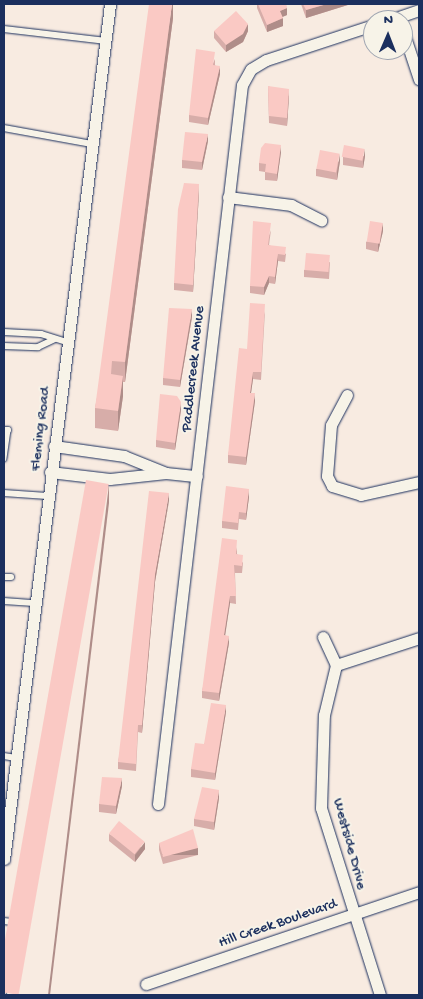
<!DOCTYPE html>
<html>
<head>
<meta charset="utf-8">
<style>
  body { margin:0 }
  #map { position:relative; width:423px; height:999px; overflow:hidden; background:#f8ebe1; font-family:"Gochi Hand",sans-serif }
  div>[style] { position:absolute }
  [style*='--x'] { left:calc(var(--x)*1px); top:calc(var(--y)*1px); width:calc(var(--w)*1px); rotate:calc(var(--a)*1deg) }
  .roads { filter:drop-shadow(0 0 1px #1b2f5e) drop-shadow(0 0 1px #1b2f5e) }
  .service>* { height:5.5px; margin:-2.75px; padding:0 2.75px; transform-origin:2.75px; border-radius:2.75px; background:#f7f3e8 }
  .minor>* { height:11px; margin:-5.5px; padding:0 5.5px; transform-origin:5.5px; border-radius:5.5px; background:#f7f3e8 }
  .wall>* { inset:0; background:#d7ada9 }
  .shaded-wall>* { inset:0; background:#af8d89; transform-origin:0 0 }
  .building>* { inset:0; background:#fac9c4; transform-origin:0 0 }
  span { translate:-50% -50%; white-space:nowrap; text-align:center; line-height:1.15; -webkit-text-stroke:4px #f7f3e8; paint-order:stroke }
  .street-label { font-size:15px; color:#1b2f5e }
  .frame { position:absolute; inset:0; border:5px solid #1b2f5e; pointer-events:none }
  .north { position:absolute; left:363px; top:10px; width:50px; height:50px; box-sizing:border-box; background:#f7f3e8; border:1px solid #9fa5b1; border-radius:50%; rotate:1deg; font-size:14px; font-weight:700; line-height:20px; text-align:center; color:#1b2f5e }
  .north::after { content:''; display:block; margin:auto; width:18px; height:22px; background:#1b2f5e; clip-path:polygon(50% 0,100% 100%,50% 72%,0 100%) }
</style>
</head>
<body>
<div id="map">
  <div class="roads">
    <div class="service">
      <i style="--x:4;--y:29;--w:103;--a:6.7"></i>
      <i style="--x:4;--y:128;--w:89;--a:10.3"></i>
      <i style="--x:4;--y:332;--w:37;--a:3"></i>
      <i style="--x:41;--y:334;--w:27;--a:17"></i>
      <i style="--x:4;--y:346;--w:34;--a:2"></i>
      <i style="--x:38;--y:347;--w:17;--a:-25"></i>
      <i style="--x:4;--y:430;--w:4;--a:0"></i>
      <i style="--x:8;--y:430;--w:29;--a:98"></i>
      <i style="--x:4;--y:493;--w:43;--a:4"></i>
      <i style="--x:4;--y:577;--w:7;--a:0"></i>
      <i style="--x:4;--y:601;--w:30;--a:4"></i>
      <i style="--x:4;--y:756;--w:12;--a:9"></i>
      <i style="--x:4;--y:921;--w:16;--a:7"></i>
      <i style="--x:20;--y:923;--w:56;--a:-81.7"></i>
      <i style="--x:10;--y:995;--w:73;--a:-82.1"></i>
    </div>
    <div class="minor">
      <i style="--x:390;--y:20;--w:31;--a:-19"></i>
      <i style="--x:403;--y:31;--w:51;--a:71.6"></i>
      <i style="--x:228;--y:197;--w:64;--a:7.2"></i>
      <i style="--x:291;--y:205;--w:34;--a:27"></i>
      <i style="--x:347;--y:395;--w:34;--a:118"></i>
      <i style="--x:331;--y:425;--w:51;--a:94.5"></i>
      <i style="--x:327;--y:476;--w:11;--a:63"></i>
      <i style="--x:332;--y:486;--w:30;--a:17"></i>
      <i style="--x:361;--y:495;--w:59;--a:-12.6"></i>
      <i style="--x:54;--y:446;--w:71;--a:8.1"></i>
      <i style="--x:124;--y:456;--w:45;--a:22"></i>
      <i style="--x:50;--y:472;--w:60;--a:6.7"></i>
      <i style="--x:110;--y:479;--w:56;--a:-6.1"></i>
      <i style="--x:166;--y:473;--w:31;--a:6"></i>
      <i style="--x:323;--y:637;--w:31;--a:65"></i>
      <i style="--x:158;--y:804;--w:724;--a:-83.34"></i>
      <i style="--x:242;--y:85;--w:18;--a:-61"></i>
      <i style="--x:251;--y:69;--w:17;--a:-31"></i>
      <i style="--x:266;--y:60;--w:113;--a:-18.1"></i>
      <i style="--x:4;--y:859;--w:862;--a:-82.93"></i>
      <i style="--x:146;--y:984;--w:288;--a:-18.6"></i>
      <i style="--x:380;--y:995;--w:196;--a:-107.5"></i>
      <i style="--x:321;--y:808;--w:93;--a:-88.2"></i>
      <i style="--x:324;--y:715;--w:51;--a:-76.5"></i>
      <i style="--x:336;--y:665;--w:87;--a:-18"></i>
    </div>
  </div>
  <div class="wall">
    <i style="clip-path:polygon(173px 4px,173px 18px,125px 382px,123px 382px,123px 396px,118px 431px,95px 428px,95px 408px)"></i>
    <i style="clip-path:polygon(257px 4px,286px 4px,287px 15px,282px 17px,283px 26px,267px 32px,257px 8px)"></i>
    <i style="clip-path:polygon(301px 4px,351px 4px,306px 18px)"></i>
    <i style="clip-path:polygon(214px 31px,248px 31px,243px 42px,226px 52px,214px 38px)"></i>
    <i style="clip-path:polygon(215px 59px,215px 65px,220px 74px,208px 125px,189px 122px,189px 115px)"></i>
    <i style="clip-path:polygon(268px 86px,289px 96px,287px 126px,269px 123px)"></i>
    <i style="clip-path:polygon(208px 141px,202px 170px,182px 168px,182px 160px)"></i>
    <i style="clip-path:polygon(281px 152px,277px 181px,265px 180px,265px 172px,259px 171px,259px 163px)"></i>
    <i style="clip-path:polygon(365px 156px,363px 168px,343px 165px,343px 157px)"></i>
    <i style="clip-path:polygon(340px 161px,337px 180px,316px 176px,316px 169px)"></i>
    <i style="clip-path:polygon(199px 192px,193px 292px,174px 290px,174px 283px)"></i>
    <i style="clip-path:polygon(271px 230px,269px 245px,286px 254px,285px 262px,278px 261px,275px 284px,269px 283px,264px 295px,250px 293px,250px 286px)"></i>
    <i style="clip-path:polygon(383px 231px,378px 252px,366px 249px,366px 242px)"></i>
    <i style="clip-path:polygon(330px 262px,329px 279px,304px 277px,304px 270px)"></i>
    <i style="clip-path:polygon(265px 311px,261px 380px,253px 379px,251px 393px,255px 401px,246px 465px,228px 463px,228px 455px)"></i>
    <i style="clip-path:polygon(192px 317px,180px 387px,163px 385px,163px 378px)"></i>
    <i style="clip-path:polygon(181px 410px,175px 450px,156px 447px,156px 440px)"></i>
    <i style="clip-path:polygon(249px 497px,246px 520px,239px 519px,238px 530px,222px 528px,222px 521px)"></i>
    <i style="clip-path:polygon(169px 501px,155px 582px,142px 733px,138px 732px,136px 771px,118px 769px,118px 762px)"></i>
    <i style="clip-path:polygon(237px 547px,237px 554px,243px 563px,242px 573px,235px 573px,236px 604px,230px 603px,225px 635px,229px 643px,219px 701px,202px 698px,202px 691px)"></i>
    <i style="clip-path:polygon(226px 712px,215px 780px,191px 777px,191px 769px,204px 744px)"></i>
    <i style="clip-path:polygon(122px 786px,116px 814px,99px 812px,99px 804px)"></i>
    <i style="clip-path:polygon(219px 798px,214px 830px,194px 826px,194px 819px)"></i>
    <i style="clip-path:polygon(109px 834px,145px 849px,135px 862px,109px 841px)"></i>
    <i style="clip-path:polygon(159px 843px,198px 855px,163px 864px,159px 850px)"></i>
  </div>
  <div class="shaded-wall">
    <i style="clip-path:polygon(172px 4px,173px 4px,173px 18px,125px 382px,125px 362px)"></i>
    <i style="clip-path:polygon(327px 4px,351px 4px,306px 18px,306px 10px)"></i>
    <i style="clip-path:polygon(287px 8px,287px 15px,280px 18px,280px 11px)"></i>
    <i style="clip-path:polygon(283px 18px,283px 26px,267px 32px,267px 25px)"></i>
    <i style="clip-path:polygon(248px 24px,248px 31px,243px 42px,226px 52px,226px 45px)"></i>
    <i style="clip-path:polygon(220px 66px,220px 74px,208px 125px,208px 118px)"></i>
    <i style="clip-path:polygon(289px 89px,289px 96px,287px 126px,287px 118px)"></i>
    <i style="clip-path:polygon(208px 134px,208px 141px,202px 170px,202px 162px)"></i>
    <i style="clip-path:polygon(281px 145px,281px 152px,277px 181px,277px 174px)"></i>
    <i style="clip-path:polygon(365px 149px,365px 156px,363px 168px,363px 161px)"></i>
    <i style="clip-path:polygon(340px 154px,340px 161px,337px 180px,337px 172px)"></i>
    <i style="clip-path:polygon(199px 184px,199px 192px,193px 292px,193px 285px)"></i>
    <i style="clip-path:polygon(383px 223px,383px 231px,378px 252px,378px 244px)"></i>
    <i style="clip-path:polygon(278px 254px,278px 261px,275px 284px,275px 277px)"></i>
    <i style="clip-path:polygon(269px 276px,269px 283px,264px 295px,264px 287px)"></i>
    <i style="clip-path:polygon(192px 309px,192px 317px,180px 387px,180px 380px)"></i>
    <i style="clip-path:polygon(253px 372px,253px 379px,250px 400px,250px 393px)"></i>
    <i style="clip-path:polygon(123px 376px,123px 396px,118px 431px,118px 411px)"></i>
    <i style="clip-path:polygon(255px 393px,255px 401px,246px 465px,246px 457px)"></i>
    <i style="clip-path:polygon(181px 402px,181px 410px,175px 450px,175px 443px)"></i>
    <i style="clip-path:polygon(109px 484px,109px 503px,50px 995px,48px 995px)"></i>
    <i style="clip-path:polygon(249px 489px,249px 497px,246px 520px,246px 513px)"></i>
    <i style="clip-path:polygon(169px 493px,169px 501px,155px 582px,142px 733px,142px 725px,155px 574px)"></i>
    <i style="clip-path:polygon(230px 596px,230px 603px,224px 643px,224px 635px)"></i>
    <i style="clip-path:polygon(229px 636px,229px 643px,219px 701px,219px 693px)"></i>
    <i style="clip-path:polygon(226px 705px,226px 712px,215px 780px,215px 773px)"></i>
    <i style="clip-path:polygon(122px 778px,122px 786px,116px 814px,116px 806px)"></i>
    <i style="clip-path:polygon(219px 790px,219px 798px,214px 830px,214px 822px)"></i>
    <i style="clip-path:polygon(145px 842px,145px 849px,135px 862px,135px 855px)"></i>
    <i style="left:198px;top:848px;width:7px;height:36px;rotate:90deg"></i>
  </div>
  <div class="building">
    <i style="clip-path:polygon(149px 4px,172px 4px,125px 362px,112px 361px,111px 374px,123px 376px,118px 411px,95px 408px)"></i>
    <i style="clip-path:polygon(258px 4px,286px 4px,287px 8px,280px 11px,283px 18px,267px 25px)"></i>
    <i style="clip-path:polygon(303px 4px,327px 4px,306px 10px)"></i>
    <i style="clip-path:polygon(236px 11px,248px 24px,243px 34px,226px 45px,214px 31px)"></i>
    <i style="clip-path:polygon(196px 49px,215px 52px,213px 65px,220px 66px,208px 118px,189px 115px)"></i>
    <i style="clip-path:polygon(268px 86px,289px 89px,287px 118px,269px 116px)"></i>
    <i style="clip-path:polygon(185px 132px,208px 134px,202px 162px,182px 160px)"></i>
    <i style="clip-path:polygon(265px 143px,281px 145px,277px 174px,265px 172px,266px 164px,259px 163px,261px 148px)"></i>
    <i style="left:344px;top:145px;width:21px;height:12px;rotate:11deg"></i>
    <i style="left:320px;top:150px;width:20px;height:19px;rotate:11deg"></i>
    <i style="clip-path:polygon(184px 183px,199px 184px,193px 285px,174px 283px,178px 209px)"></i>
    <i style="clip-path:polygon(253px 221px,271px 223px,268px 245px,286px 247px,285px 255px,278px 254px,275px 277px,269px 276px,264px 287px,250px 286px)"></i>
    <i style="left:370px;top:221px;width:13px;height:21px;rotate:9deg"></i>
    <i style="left:306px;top:253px;width:24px;height:17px;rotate:5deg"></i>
    <i style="clip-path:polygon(250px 303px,265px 304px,261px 372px,253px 372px,250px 393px,255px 393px,246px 457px,228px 455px,239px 348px,247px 349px)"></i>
    <i style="clip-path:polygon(169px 308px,192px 309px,180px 380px,163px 378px)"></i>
    <i style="clip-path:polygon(160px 394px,177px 396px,181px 402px,175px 443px,156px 440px)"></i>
    <i style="left:86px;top:480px;width:23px;height:519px;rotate:10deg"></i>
    <i style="clip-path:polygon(226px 486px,249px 489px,246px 513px,239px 512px,238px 523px,222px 521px)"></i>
    <i style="clip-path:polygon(149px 491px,169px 493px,155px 574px,142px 725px,138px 725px,136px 764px,118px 762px)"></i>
    <i style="clip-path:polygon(222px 538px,237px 540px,236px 554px,243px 555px,242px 566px,234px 565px,236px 596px,230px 596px,224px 635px,229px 636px,219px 693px,202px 691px)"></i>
    <i style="clip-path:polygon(211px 703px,226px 705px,215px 773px,191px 769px,195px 743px,204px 744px)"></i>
    <i style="clip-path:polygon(102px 777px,122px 778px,116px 806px,99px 804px)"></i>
    <i style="clip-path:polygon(202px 787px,219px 790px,214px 822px,194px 819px)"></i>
    <i style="left:119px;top:821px;width:33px;height:16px;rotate:39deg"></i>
    <i style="clip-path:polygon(193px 829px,198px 848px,163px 857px,159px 843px)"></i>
  </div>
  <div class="street-label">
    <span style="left:194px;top:369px;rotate:-84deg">Paddlecreek Avenue</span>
    <span style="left:41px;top:429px;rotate:-83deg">Fleming Road</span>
    <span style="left:349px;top:844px;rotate:75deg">Westside Drive</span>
    <span style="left:278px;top:924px;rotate:-19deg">Hill Creek Boulevard</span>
  </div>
  <div class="frame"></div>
  <div class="north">N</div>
</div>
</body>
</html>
